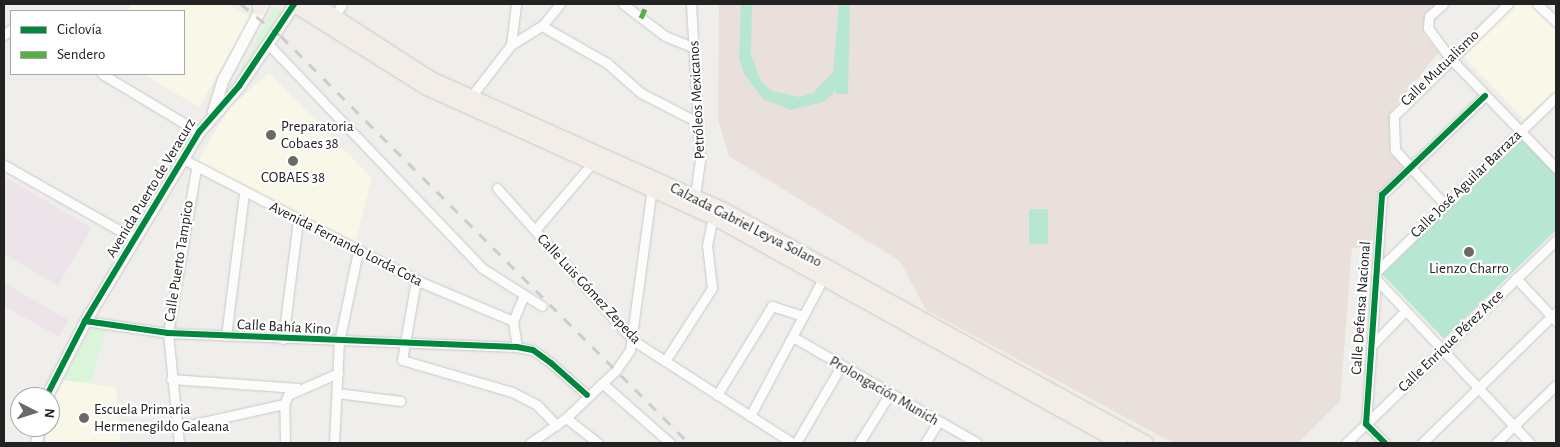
<!DOCTYPE html>
<html>
<head>
<meta charset="utf-8">
<style>
  body { margin:0 }
  #map { position:relative; width:1560px; height:447px; overflow:hidden; background:#f0eeeb; font-family:"Alegreya Sans",sans-serif }
  div>[style] { position:absolute }
  [style*='--x'] { left:calc(var(--x)*1px); top:calc(var(--y)*1px); width:calc(var(--w)*1px); rotate:calc(var(--a)*1deg) }
  .industrial>* { inset:0; background:#ede4e9 }
  .education>* { inset:0; background:#f8f7e8 }
  .military>* { inset:0; background:#eae0db }
  .park>* { inset:0; background:#daf5da }
  .pitch>* { inset:0; background:#b7e6d2; transform-origin:0 0 }
  .roads { filter:drop-shadow(0 0 1px #c9c8c7) drop-shadow(0 0 1px #c9c8c7) }
  .minor>* { height:9px; margin:-4.5px; padding:0 4.5px; transform-origin:4.5px; border-radius:4.5px; background:#fdfcfc }
  .tertiary>* { height:11px; margin:-5.5px; padding:0 5.5px; transform-origin:5.5px; border-radius:5.5px; background:#fdfcfc }
  .primary>* { height:14px; margin:-7px; padding:0 7px; transform-origin:7px; border-radius:7px; background:#f3ede7 }
  .rail>* { height:2.5px; margin-top:-1.25px; transform-origin:0; background:repeating-linear-gradient(90deg,#ccc 0 10px,transparent 0 20px) }
  .quiet>* { height:5px; margin-top:-2.5px; transform-origin:0; background:repeating-linear-gradient(90deg,#55b145 0 10px,transparent 0 15px) }
  .cycleway>* { height:6px; margin:-3px; padding:0 3px; transform-origin:3px; border-radius:3px; background:#00873e }
  .dots>* { width:14px; height:14px; translate:-50% -50%; box-sizing:border-box; border:2px solid #fff; border-radius:50% }
  span { translate:-50% -50%; white-space:nowrap; text-align:center; line-height:1.15; -webkit-text-stroke:4.5px #fff; paint-order:stroke }
  .street-label { font-size:15px; color:#222 }
  .poi-label { font-size:15px; color:#222 }
  .left { translate:0 -50%; text-align:left }
  .frame { position:absolute; inset:0; border:5px solid #222; pointer-events:none }
  .legend { position:absolute; left:10px; top:10px; width:175px; height:65px; box-sizing:border-box; background:#fff; border:1px solid #a7a7a7; margin:0; padding:6px 9px; list-style:none; font-size:15px; color:#222 }
  .legend li { display:flex; align-items:center; gap:10px; height:25px }
  .legend b { width:25px; border:1px solid #a7a7a7 }
  .north { position:absolute; left:10px; top:387px; width:50px; height:50px; box-sizing:border-box; background:#fff; border:1px solid #a7a7a7; border-radius:50%; rotate:95deg; font-size:14px; font-weight:700; line-height:20px; text-align:center; color:#222 }
  .north::after { content:''; display:block; margin:auto; width:18px; height:22px; background:#6a6968; clip-path:polygon(50% 0,100% 100%,50% 72%,0 100%) }
</style>
</head>
<body>
<div id="map">
  <div class="industrial">
    <i style="clip-path:polygon(4px 176px,92px 228px,58px 286px,4px 254px)"></i>
    <i style="clip-path:polygon(4px 283px,69px 320px,59px 337px,4px 306px)"></i>
  </div>
  <div class="education">
    <i style="clip-path:polygon(131px 4px,228px 4px,251px 17px,199px 107px,143px 74px,184px 74px,184px 11px,127px 11px)"></i>
    <i style="clip-path:polygon(1511px 4px,1544px 4px,1556px 18px,1556px 90px,1524px 119px,1460px 53px)"></i>
    <i style="clip-path:polygon(269px 73px,372px 178px,355px 243px,197px 163px,230px 107px)"></i>
    <i style="clip-path:polygon(63px 380px,116px 387px,121px 443px,45px 443px,50px 407px)"></i>
  </div>
  <div class="military">
    <i style="clip-path:polygon(719px 4px,1438px 4px,1425px 15px,1423px 33px,1439px 52px,1393px 109px,1389px 128px,1391px 154px,1404px 166px,1376px 196px,1371px 249px,1352px 248px,1340px 401px,1298px 443px,1173px 443px,926px 310px,900px 261px,729px 156px,718px 120px)"></i>
  </div>
  <div class="park">
    <i style="clip-path:polygon(274px 6px,284px 12px,242px 76px,238px 75px)"></i>
    <i style="clip-path:polygon(92px 327px,106px 331px,90px 383px,63px 380px)"></i>
  </div>
  <div class="pitch">
    <i style="clip-path:polygon(741px 4px,752px 4px,751px 55px,761px 81px,772px 91px,799px 97px,813px 93px,833px 72px,839px 4px,850px 4px,848px 94px,836px 94px,836px 90px,824px 102px,791px 110px,763px 99px,744px 74px,739px 58px)"></i>
    <i style="clip-path:polygon(1522px 138px,1556px 174px,1556px 230px,1444px 339px,1382px 274px)"></i>
    <i style="left:1029px;top:209px;width:19px;height:35px"></i>
  </div>
  <div class="roads">
    <div class="minor">
      <i style="--x:623;--y:4;--w:53;--a:37.3"></i>
      <i style="--x:665;--y:36;--w:31;--a:22"></i>
      <i style="--x:691;--y:4;--w:156;--a:86.7"></i>
      <i style="--x:700;--y:160;--w:36;--a:98"></i>
      <i style="--x:1443;--y:4;--w:18;--a:139"></i>
      <i style="--x:1429;--y:16;--w:12;--a:95"></i>
      <i style="--x:1428;--y:28;--w:37;--a:54"></i>
      <i style="--x:1450;--y:58;--w:153;--a:46.1"></i>
      <i style="--x:1537;--y:4;--w:26;--a:43"></i>
      <i style="--x:334;--y:17;--w:15;--a:-58"></i>
      <i style="--x:542;--y:26;--w:75;--a:29.6"></i>
      <i style="--x:607;--y:63;--w:45;--a:41.4"></i>
      <i style="--x:641;--y:93;--w:65;--a:27.3"></i>
      <i style="--x:4;--y:35;--w:9;--a:-41"></i>
      <i style="--x:269;--y:45;--w:308;--a:46.3"></i>
      <i style="--x:482;--y:268;--w:71;--a:32.3"></i>
      <i style="--x:511;--y:45;--w:36;--a:-32"></i>
      <i style="--x:542;--y:26;--w:28;--a:-51"></i>
      <i style="--x:102;--y:74;--w:113;--a:30.9"></i>
      <i style="--x:470;--y:98;--w:67;--a:-52.3"></i>
      <i style="--x:511;--y:45;--w:41;--a:-83"></i>
      <i style="--x:183;--y:159;--w:263;--a:27.4"></i>
      <i style="--x:416;--y:280;--w:105;--a:22.9"></i>
      <i style="--x:4;--y:165;--w:150;--a:29.5"></i>
      <i style="--x:497;--y:188;--w:205;--a:48.2"></i>
      <i style="--x:634;--y:341;--w:188;--a:32.8"></i>
      <i style="--x:1445;--y:205;--w:74;--a:-132.3"></i>
      <i style="--x:1395;--y:150;--w:34;--a:-92"></i>
      <i style="--x:1394;--y:116;--w:160;--a:-44.5"></i>
      <i style="--x:535;--y:230;--w:89;--a:-49.5"></i>
      <i style="--x:1376;--y:272;--w:251;--a:-44.2"></i>
      <i style="--x:1516;--y:278;--w:59;--a:47.1"></i>
      <i style="--x:1376;--y:279;--w:225;--a:46.8"></i>
      <i style="--x:416;--y:280;--w:81;--a:99.9"></i>
      <i style="--x:402;--y:360;--w:115;--a:16.2"></i>
      <i style="--x:512;--y:392;--w:28;--a:27"></i>
      <i style="--x:537;--y:405;--w:28;--a:46"></i>
      <i style="--x:85;--y:321;--w:84;--a:8.2"></i>
      <i style="--x:168;--y:333;--w:349;--a:2.3"></i>
      <i style="--x:517;--y:347;--w:16;--a:11"></i>
      <i style="--x:533;--y:350;--w:22;--a:36"></i>
      <i style="--x:551;--y:363;--w:48;--a:41.6"></i>
      <i style="--x:226;--y:336;--w:144;--a:-82.8"></i>
      <i style="--x:793;--y:337;--w:212;--a:29.9"></i>
      <i style="--x:283;--y:339;--w:120;--a:-82.8"></i>
      <i style="--x:1371;--y:346;--w:49;--a:-45.8"></i>
      <i style="--x:517;--y:347;--w:26;--a:-99"></i>
      <i style="--x:513;--y:321;--w:28;--a:-67"></i>
      <i style="--x:665;--y:361;--w:87;--a:-57.2"></i>
      <i style="--x:712;--y:288;--w:43;--a:-96.6"></i>
      <i style="--x:707;--y:245;--w:29;--a:-78"></i>
      <i style="--x:171;--y:379;--w:127;--a:4.1"></i>
      <i style="--x:602;--y:383;--w:91;--a:41.4"></i>
      <i style="--x:337;--y:393;--w:64;--a:7.2"></i>
      <i style="--x:717;--y:395;--w:105;--a:-58.3"></i>
      <i style="--x:772;--y:306;--w:33;--a:18"></i>
      <i style="--x:750;--y:416;--w:160;--a:-62"></i>
      <i style="--x:566;--y:418;--w:41;--a:38"></i>
      <i style="--x:176;--y:428;--w:111;--a:-12.5"></i>
      <i style="--x:179;--y:443;--w:111;--a:-95.7"></i>
      <i style="--x:168;--y:333;--w:165;--a:-80.3"></i>
      <i style="--x:285;--y:443;--w:39;--a:-91"></i>
      <i style="--x:284;--y:404;--w:10;--a:-66"></i>
      <i style="--x:288;--y:395;--w:55;--a:-23.7"></i>
      <i style="--x:334;--y:443;--w:101;--a:-87.2"></i>
      <i style="--x:339;--y:342;--w:93;--a:-78.2"></i>
      <i style="--x:530;--y:443;--w:44;--a:-34.8"></i>
      <i style="--x:566;--y:418;--w:69;--a:-43.8"></i>
      <i style="--x:616;--y:370;--w:24;--a:-55"></i>
      <i style="--x:630;--y:350;--w:164;--a:-82.3"></i>
      <i style="--x:796;--y:443;--w:89;--a:-59.7"></i>
      <i style="--x:859;--y:443;--w:57;--a:-58"></i>
      <i style="--x:925;--y:443;--w:25;--a:-58"></i>
      <i style="--x:1346;--y:443;--w:292;--a:-44"></i>
      <i style="--x:1385;--y:443;--w:27;--a:-135"></i>
      <i style="--x:1366;--y:424;--w:230;--a:-86"></i>
      <i style="--x:1382;--y:195;--w:143;--a:-43.9"></i>
      <i style="--x:1422;--y:443;--w:187;--a:-44.4"></i>
      <i style="--x:1496;--y:443;--w:83;--a:-44"></i>
    </div>
    <div class="tertiary">
      <i style="--x:213;--y:111;--w:34;--a:-73"></i>
      <i style="--x:223;--y:79;--w:85;--a:-61.9"></i>
      <i style="--x:46;--y:397;--w:85;--a:-62.8"></i>
      <i style="--x:85;--y:321;--w:221;--a:-58.9"></i>
      <i style="--x:199;--y:132;--w:61;--a:-49"></i>
      <i style="--x:239;--y:86;--w:99;--a:-56.1"></i>
      <i style="--x:36;--y:443;--w:16;--a:-79"></i>
    </div>
    <div class="primary">
      <i style="--x:293;--y:4;--w:158;--a:32.1"></i>
      <i style="--x:427;--y:88;--w:314;--a:24.3"></i>
      <i style="--x:713;--y:217;--w:466;--a:29"></i>
      <i style="--x:315;--y:4;--w:138;--a:32.9"></i>
      <i style="--x:431;--y:79;--w:321;--a:24.1"></i>
      <i style="--x:724;--y:210;--w:482;--a:28.9"></i>
      <i style="--x:260;--y:9;--w:5;--a:-90"></i>
    </div>
  </div>
  <div class="rail">
    <i style="--x:241;--y:4;--w:51;--a:38.7"></i>
    <i style="--x:281;--y:36;--w:576;--a:44.93"></i>
  </div>
  <div class="quiet">
    <i style="--x:641;--y:18;--w:15;--a:-67"></i>
  </div>
  <div class="cycleway">
    <i style="--x:85;--y:321;--w:84;--a:8.2"></i>
    <i style="--x:168;--y:333;--w:349;--a:2.3"></i>
    <i style="--x:517;--y:347;--w:16;--a:11"></i>
    <i style="--x:533;--y:350;--w:22;--a:36"></i>
    <i style="--x:551;--y:363;--w:48;--a:41.6"></i>
    <i style="--x:46;--y:397;--w:85;--a:-62.8"></i>
    <i style="--x:85;--y:321;--w:221;--a:-58.9"></i>
    <i style="--x:199;--y:132;--w:61;--a:-49"></i>
    <i style="--x:239;--y:86;--w:99;--a:-56.1"></i>
    <i style="--x:1385;--y:443;--w:27;--a:-135"></i>
    <i style="--x:1366;--y:424;--w:230;--a:-86"></i>
    <i style="--x:1382;--y:195;--w:143;--a:-43.9"></i>
  </div>
  <div class="dots">
    <i style="left:271px;top:135px;background:#6a6968"></i>
    <i style="left:293px;top:161px;background:#6a6968"></i>
    <i style="left:1469px;top:252px;background:#6a6968"></i>
    <i style="left:84px;top:418px;background:#6a6968"></i>
  </div>
  <div class="street-label">
    <span style="left:1440px;top:68px;rotate:-44deg">Calle Mutualismo</span>
    <span style="left:697px;top:100px;rotate:-93deg">Petróleos Mexicanos</span>
    <span style="left:1466px;top:184px;rotate:-44deg">Calle José Aguilar Barraza</span>
    <span style="left:151px;top:188px;rotate:-59deg">Avenida Puerto de Veracurz</span>
    <span style="left:746px;top:225px;rotate:27deg">Calzada Gabriel Leyva Solano</span>
    <span style="left:346px;top:244px;rotate:27deg">Avenida Fernando Lorda Cota</span>
    <span style="left:179px;top:261px;rotate:-81deg">Calle Puerto Tampico</span>
    <span style="left:589px;top:289px;rotate:47deg">Calle Luis Gómez Zepeda</span>
    <span style="left:1361px;top:308px;rotate:-86deg">Calle Defensa Nacional</span>
    <span style="left:284px;top:327px;rotate:3deg">Calle Bahía Kino</span>
    <span style="left:1451px;top:341px;rotate:-44deg">Calle Enrique Pérez Arce</span>
    <span style="left:884px;top:391px;rotate:30deg">Prolongación Munich</span>
  </div>
  <div class="poi-label">
    <span class="left" style="left:281px;top:135px">Preparatoria<br>Cobaes 38</span>
    <span style="left:293px;top:178px">COBAES 38</span>
    <span style="left:1469px;top:269px">Lienzo Charro</span>
    <span class="left" style="left:94px;top:418px">Escuela Primaria<br>Hermenegildo Galeana</span>
  </div>
  <div class="frame"></div>
  <ul class="legend">
  <li><b style="height:6px;background:#00873e"></b>Ciclovía</li>
  <li><b style="height:6px;background:#55b145"></b>Sendero</li>
  </ul>
  <div class="north">N</div>
</div>
</body>
</html>
